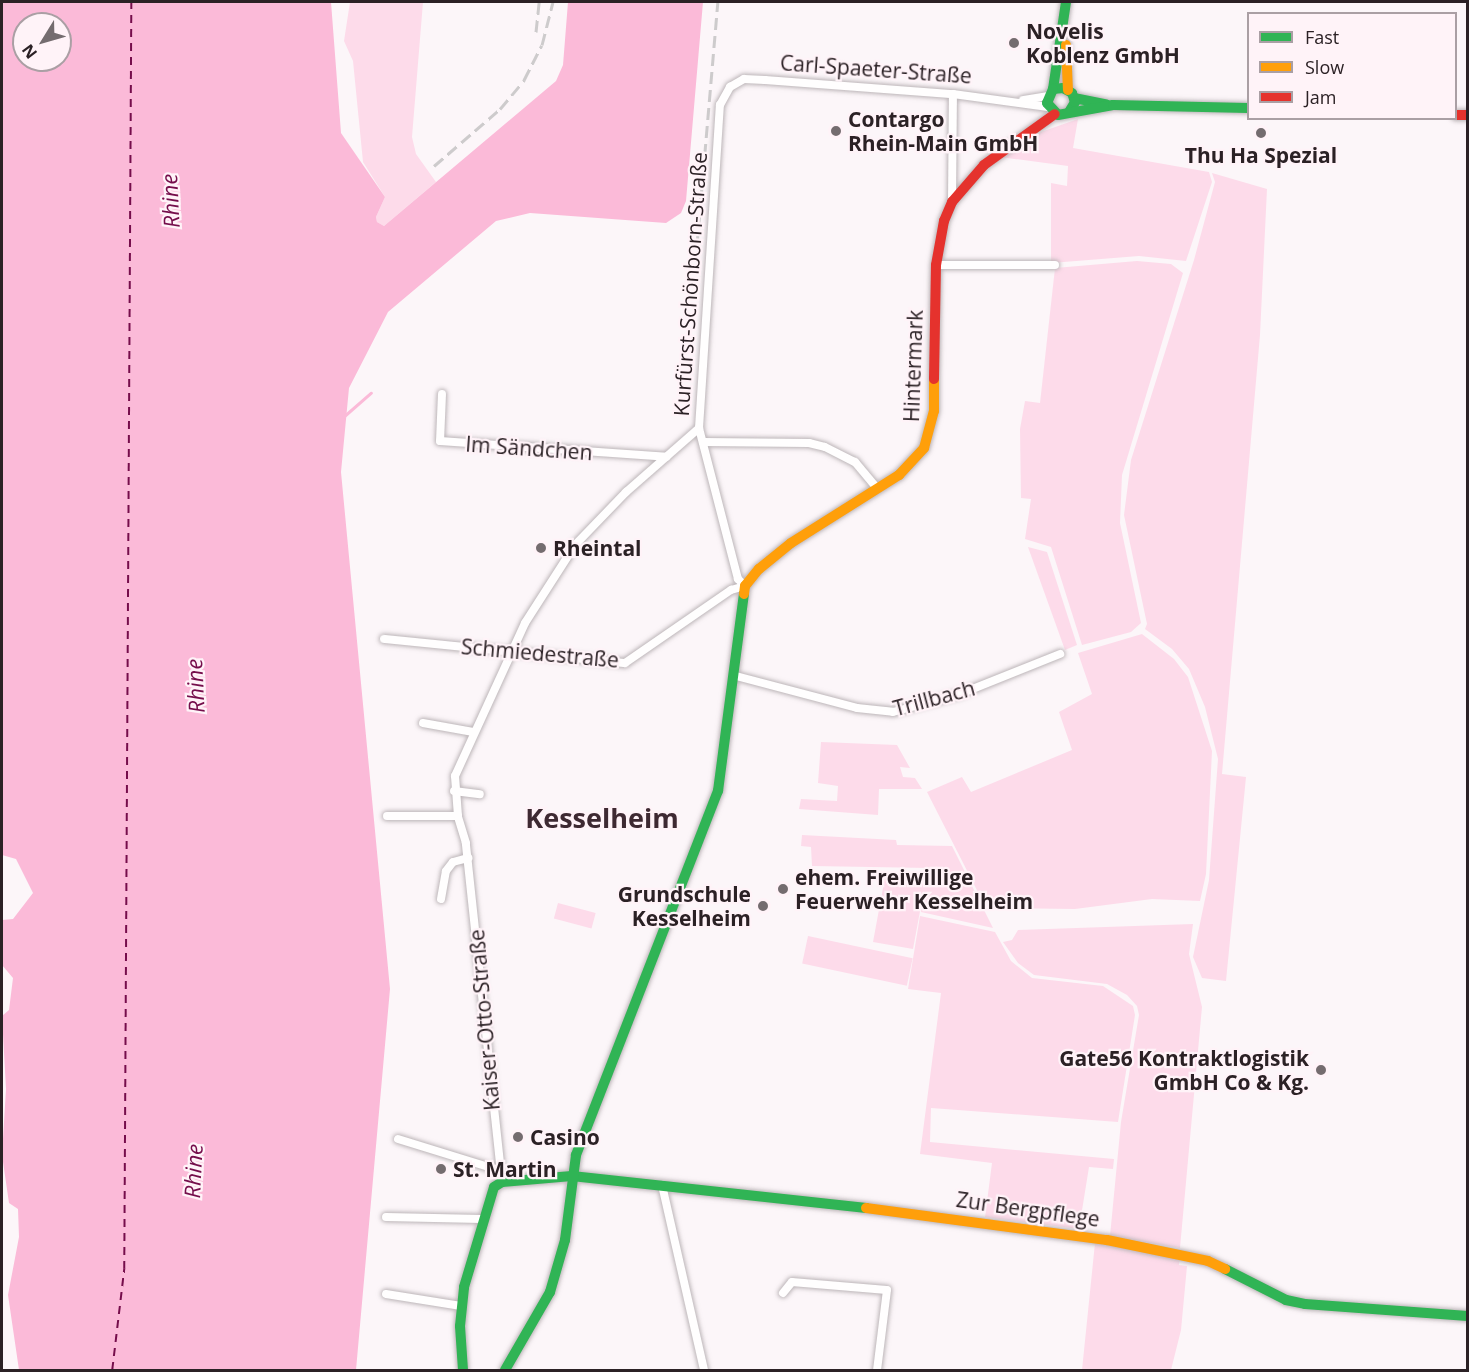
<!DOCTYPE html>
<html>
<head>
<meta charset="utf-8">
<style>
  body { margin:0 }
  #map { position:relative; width:1469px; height:1372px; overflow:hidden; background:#fcf6f9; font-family:"Open Sans",sans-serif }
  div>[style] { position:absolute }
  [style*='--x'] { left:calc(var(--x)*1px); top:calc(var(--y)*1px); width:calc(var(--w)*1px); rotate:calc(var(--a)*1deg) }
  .green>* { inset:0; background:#fddbea; transform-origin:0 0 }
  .water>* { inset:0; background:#fbbad8 }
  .stream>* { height:3px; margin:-1.5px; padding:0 1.5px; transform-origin:1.5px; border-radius:1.5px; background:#fbbad8 }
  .ferry>* { height:1.5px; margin-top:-0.75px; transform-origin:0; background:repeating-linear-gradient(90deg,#750d4b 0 8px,transparent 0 14px) }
  .roads { filter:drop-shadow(0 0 2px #bdb6b9) drop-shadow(0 0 2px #bdb6b9) }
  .street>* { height:8px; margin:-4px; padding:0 4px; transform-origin:4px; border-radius:4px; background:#fffefe }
  .fast>* { height:10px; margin:-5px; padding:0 5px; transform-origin:5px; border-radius:5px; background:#30b455 }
  .slow>* { height:10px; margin:-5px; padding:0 5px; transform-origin:5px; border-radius:5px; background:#ff9f0a }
  .jam>* { height:10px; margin:-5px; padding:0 5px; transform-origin:5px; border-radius:5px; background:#e5322d }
  .rail>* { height:3px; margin-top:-1.5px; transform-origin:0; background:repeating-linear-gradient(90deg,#cdcbcc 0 12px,transparent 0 18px) }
  .dots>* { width:16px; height:16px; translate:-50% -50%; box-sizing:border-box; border:3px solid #fff3f8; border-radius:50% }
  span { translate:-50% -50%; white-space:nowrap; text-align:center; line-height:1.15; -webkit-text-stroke:4.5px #fff3f8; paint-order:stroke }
  .poi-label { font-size:21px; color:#2b2125; font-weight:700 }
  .left { translate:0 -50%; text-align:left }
  .right { translate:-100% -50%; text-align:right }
  .street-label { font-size:21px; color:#2b2125 }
  .water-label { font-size:22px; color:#750d4b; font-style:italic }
  .district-label { font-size:27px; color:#3e2932; font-weight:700 }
  .frame { position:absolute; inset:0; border:3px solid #2b2125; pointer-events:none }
  .legend { position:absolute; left:1247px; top:12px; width:210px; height:108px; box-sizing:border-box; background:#fff3f8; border:2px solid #aa9fa4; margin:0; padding:8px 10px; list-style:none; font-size:18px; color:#2b2125 }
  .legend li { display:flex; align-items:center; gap:12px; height:30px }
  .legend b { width:30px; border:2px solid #aa9fa4 }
  .north { position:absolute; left:12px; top:12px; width:60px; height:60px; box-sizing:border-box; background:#fff3f8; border:2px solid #aa9fa4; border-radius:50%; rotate:233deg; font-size:16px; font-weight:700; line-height:24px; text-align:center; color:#2b2125 }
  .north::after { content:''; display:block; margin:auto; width:21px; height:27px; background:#746c6f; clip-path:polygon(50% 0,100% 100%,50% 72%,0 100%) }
</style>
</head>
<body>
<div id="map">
  <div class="green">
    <i style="clip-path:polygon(350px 2px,423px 2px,412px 137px,416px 154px,436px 182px,384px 226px,377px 222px,376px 217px,385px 197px,363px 162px,353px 61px,344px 41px)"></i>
    <i style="clip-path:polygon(1078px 119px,1073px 148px,1209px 172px,1212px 182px,1186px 261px,1139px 256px,1051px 263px,1051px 183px,1067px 186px,1068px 166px,1000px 157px,1041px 132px)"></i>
    <i style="clip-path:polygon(1212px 173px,1267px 189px,1260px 335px,1222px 774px,1246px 777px,1226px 981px,1202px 978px,1193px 957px,1209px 880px,1218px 759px,1205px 707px,1189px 669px,1172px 649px,1145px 629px,1147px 624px,1124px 515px,1131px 460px,1194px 260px,1215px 182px)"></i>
    <i style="clip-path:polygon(1137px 261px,1171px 264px,1183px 273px,1122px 475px,1120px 523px,1141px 623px,1131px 632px,1082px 645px,1051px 547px,1025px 539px,1031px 499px,1021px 498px,1020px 429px,1025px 401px,1040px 403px,1055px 268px)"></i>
    <i style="clip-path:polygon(1028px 547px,1047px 552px,1077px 645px,1065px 650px)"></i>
    <i style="clip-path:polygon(1142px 634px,1174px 659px,1188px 677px,1212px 751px,1206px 874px,1200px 901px,1152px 899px,1075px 909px,986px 908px,927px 792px,962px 777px,971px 792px,1072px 750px,1059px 712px,1092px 694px,1078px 653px)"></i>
    <i style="clip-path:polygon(821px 742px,897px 745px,910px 768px,900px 767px,903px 777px,915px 778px,922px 789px,879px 789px,878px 815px,799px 809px,801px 799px,837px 801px,838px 786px,818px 783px)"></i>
    <i style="clip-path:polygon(802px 835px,896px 840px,897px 845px,952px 846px,993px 928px,921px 912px,923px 895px,913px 949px,873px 942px,885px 877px,926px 884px,929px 868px,812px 866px,811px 847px,801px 846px)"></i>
    <i style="left:558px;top:903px;width:39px;height:16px;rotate:15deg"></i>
    <i style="clip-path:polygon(920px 916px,995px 932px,1011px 961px,1032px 978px,1103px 986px,1133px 1006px,1135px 1015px,1118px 1122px,931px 1108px,930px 1142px,1114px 1159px,1113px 1169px,1089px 1167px,1079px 1229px,985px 1217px,992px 1163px,920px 1154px,941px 993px,908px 989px)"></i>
    <i style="clip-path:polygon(1193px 924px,1189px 954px,1202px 1007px,1180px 1248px,1110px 1236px,1121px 1122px,1139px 1015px,1137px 1006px,1127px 995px,1107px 984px,1034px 975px,1018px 963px,1003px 942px,1012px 940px,1018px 930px)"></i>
    <i style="left:808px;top:936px;width:107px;height:28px;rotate:12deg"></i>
    <i style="clip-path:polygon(1095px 1243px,1180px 1257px,1179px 1265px,1187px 1266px,1181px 1330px,1171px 1370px,1082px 1370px)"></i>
  </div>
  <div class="water">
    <i style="clip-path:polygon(evenodd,2px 2px,331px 2px,341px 133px,385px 197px,376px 217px,377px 222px,384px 226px,556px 81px,563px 65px,568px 2px,703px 2px,686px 201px,681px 213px,666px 223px,530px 213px,496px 221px,388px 312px,349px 388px,341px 472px,390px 989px,356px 1370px,19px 1370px,8px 1295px,19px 1237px,18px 1209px,9px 1203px,2px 1155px,6px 1089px,2px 1016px,9px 1010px,13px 978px,2px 965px,2px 920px,13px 919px,33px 893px,16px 859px,2px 855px,2px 2px,24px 24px,60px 24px,60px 60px,24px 60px,24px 24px)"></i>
  </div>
  <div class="stream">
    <i style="--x:343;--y:417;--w:37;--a:-41"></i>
  </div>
  <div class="ferry">
    <i style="--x:112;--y:1370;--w:102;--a:-83.2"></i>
    <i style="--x:124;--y:1269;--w:1267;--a:-89.68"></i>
  </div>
  <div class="roads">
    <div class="street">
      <i style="--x:1023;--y:100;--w:25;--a:-9"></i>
      <i style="--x:952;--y:202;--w:108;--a:-89.5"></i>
      <i style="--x:936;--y:265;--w:119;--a:0"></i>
      <i style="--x:442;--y:394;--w:47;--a:92.4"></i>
      <i style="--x:440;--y:441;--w:227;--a:4"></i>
      <i style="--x:703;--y:442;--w:106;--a:0.5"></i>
      <i style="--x:809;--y:443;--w:16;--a:14"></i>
      <i style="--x:825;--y:447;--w:34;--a:27"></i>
      <i style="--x:855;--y:462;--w:35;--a:50"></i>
      <i style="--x:745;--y:586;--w:10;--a:-135"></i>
      <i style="--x:738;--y:579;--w:156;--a:-104.5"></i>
      <i style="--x:699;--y:428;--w:324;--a:-86.3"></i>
      <i style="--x:720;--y:105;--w:21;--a:-61"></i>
      <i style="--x:730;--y:87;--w:16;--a:-30"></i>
      <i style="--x:744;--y:79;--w:21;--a:3"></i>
      <i style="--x:765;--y:80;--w:189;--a:4.3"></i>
      <i style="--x:953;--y:94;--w:96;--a:7.8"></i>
      <i style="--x:384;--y:639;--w:242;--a:5.7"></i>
      <i style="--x:625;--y:663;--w:129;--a:-34.6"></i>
      <i style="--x:731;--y:590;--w:15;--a:-16"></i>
      <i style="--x:736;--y:676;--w:125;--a:14.8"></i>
      <i style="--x:857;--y:708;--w:36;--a:6"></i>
      <i style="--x:893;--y:712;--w:69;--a:-15"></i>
      <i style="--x:960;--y:694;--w:108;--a:-21.8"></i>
      <i style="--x:423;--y:723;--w:51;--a:10.2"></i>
      <i style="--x:454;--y:791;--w:26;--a:7"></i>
      <i style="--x:387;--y:816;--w:71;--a:0"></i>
      <i style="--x:441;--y:899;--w:28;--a:-80"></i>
      <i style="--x:446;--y:871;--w:11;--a:-52"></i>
      <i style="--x:453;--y:862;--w:16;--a:-15"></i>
      <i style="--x:398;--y:1139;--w:105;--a:17.2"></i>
      <i style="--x:502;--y:1182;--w:341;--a:-96.1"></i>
      <i style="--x:466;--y:843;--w:28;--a:-107"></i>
      <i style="--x:458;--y:816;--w:40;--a:-94.3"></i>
      <i style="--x:455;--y:776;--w:168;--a:-65.4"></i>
      <i style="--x:525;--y:623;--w:93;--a:-57.3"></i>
      <i style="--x:575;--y:545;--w:74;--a:-46.1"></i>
      <i style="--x:626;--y:492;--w:97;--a:-41.2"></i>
      <i style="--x:662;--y:1185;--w:190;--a:77.2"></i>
      <i style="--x:386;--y:1217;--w:96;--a:1.2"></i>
      <i style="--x:783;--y:1293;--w:14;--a:-51"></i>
      <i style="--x:792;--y:1282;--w:95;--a:4.8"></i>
      <i style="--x:887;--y:1290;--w:81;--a:97.1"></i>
      <i style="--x:386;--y:1294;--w:76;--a:9.1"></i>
    </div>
    <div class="fast">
      <i style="--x:1053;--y:89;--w:88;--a:-81.5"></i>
      <i style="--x:1074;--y:98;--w:33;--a:11"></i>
      <i style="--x:1069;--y:112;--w:12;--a:-59"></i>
      <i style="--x:1075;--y:102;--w:9;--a:-108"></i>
      <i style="--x:1072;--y:93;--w:10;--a:-151"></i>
      <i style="--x:1063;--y:88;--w:10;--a:174"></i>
      <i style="--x:1053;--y:89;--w:15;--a:113"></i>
      <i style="--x:1047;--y:103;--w:16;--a:47"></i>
      <i style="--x:1058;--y:115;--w:56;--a:-10.3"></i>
      <i style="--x:1113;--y:105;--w:135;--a:1.3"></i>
      <i style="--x:1225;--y:1269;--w:68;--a:26.9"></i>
      <i style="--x:1286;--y:1300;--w:19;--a:12"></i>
      <i style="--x:1305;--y:1304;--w:163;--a:4.2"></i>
      <i style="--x:463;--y:1370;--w:44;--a:-93.9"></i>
      <i style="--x:460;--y:1326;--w:39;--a:-84"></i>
      <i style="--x:464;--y:1287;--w:104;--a:-73.3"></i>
      <i style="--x:494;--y:1187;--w:9;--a:-32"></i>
      <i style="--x:502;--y:1182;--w:70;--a:-4.9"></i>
      <i style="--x:572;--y:1176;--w:296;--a:6.2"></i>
      <i style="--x:505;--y:1370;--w:90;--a:-60"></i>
      <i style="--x:550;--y:1292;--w:54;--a:-73.9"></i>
      <i style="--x:565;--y:1240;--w:86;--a:-82.6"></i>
      <i style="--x:576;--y:1155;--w:391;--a:-68.7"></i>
      <i style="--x:718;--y:791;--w:199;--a:-82.5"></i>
    </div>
    <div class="slow">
      <i style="--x:1066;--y:45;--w:45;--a:87.5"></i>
      <i style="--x:744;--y:594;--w:8;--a:-83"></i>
      <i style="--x:745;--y:586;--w:22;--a:-51"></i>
      <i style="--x:759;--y:569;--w:41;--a:-39.1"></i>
      <i style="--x:791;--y:543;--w:128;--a:-32.2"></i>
      <i style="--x:899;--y:475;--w:37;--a:-47"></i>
      <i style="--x:924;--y:448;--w:38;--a:-75"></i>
      <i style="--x:934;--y:411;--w:32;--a:-90"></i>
      <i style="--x:866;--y:1208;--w:243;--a:7.6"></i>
      <i style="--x:1107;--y:1240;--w:103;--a:11.7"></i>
      <i style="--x:1208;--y:1261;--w:19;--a:25"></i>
    </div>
    <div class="jam">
      <i style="--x:1456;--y:115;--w:12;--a:0"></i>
      <i style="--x:934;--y:379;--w:114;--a:-89"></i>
      <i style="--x:936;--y:265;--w:45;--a:-79.7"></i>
      <i style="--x:944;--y:221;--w:21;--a:-67"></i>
      <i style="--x:952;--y:202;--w:49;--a:-49.1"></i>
      <i style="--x:984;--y:165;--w:87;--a:-35.7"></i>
    </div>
  </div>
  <div class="rail">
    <i style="--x:536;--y:32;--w:30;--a:-84"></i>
    <i style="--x:434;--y:166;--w:87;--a:-40.8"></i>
    <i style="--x:500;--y:109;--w:38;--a:-50"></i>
    <i style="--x:524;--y:80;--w:39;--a:-63"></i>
    <i style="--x:542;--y:45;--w:44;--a:-75.7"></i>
    <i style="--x:697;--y:245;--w:244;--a:-85.1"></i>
  </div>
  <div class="dots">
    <i style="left:1014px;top:43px;background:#746c6f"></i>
    <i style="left:836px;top:131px;background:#746c6f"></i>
    <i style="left:1261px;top:133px;background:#746c6f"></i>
    <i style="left:541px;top:548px;background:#746c6f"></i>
    <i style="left:783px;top:889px;background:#746c6f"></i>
    <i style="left:763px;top:906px;background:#746c6f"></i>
    <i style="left:1321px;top:1070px;background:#746c6f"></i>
    <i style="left:518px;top:1137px;background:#746c6f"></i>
    <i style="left:441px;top:1169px;background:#746c6f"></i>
  </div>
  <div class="poi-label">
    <span class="left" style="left:1026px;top:43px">Novelis<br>Koblenz GmbH</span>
    <span class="left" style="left:848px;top:131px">Contargo<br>Rhein-Main GmbH</span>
    <span style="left:1261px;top:155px">Thu Ha Spezial</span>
    <span class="left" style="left:553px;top:548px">Rheintal</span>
    <span class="left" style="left:795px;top:889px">ehem. Freiwillige<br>Feuerwehr Kesselheim</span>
    <span class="right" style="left:751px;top:906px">Grundschule<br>Kesselheim</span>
    <span class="right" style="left:1309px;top:1070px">Gate56 Kontraktlogistik<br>GmbH Co &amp; Kg.</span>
    <span class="left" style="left:530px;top:1137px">Casino</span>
    <span class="left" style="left:453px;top:1169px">St. Martin</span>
  </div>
  <div class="street-label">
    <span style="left:876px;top:69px;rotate:4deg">Carl-Spaeter-Straße</span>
    <span style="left:690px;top:284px;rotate:-86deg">Kurfürst-Schönborn-Straße</span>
    <span style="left:913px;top:366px;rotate:-88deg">Hintermark</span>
    <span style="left:529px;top:448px;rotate:4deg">Im Sändchen</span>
    <span style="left:540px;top:653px;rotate:5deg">Schmiedestraße</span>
    <span style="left:934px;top:698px;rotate:-15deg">Trillbach</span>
    <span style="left:484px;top:1020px;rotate:-95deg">Kaiser-Otto-Straße</span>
    <span style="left:1028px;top:1209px;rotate:8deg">Zur Bergpflege</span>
  </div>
  <div class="water-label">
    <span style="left:170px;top:201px;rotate:-93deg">Rhine</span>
    <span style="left:195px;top:686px;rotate:-93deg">Rhine</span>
    <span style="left:193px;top:1171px;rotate:-87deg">Rhine</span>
  </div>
  <div class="district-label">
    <span style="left:602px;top:818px">Kesselheim</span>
  </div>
  <div class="frame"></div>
  <ul class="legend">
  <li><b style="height:8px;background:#30b455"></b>Fast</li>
  <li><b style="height:8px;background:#ff9f0a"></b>Slow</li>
  <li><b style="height:8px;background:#e5322d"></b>Jam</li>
  </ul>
  <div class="north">N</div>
</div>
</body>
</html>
